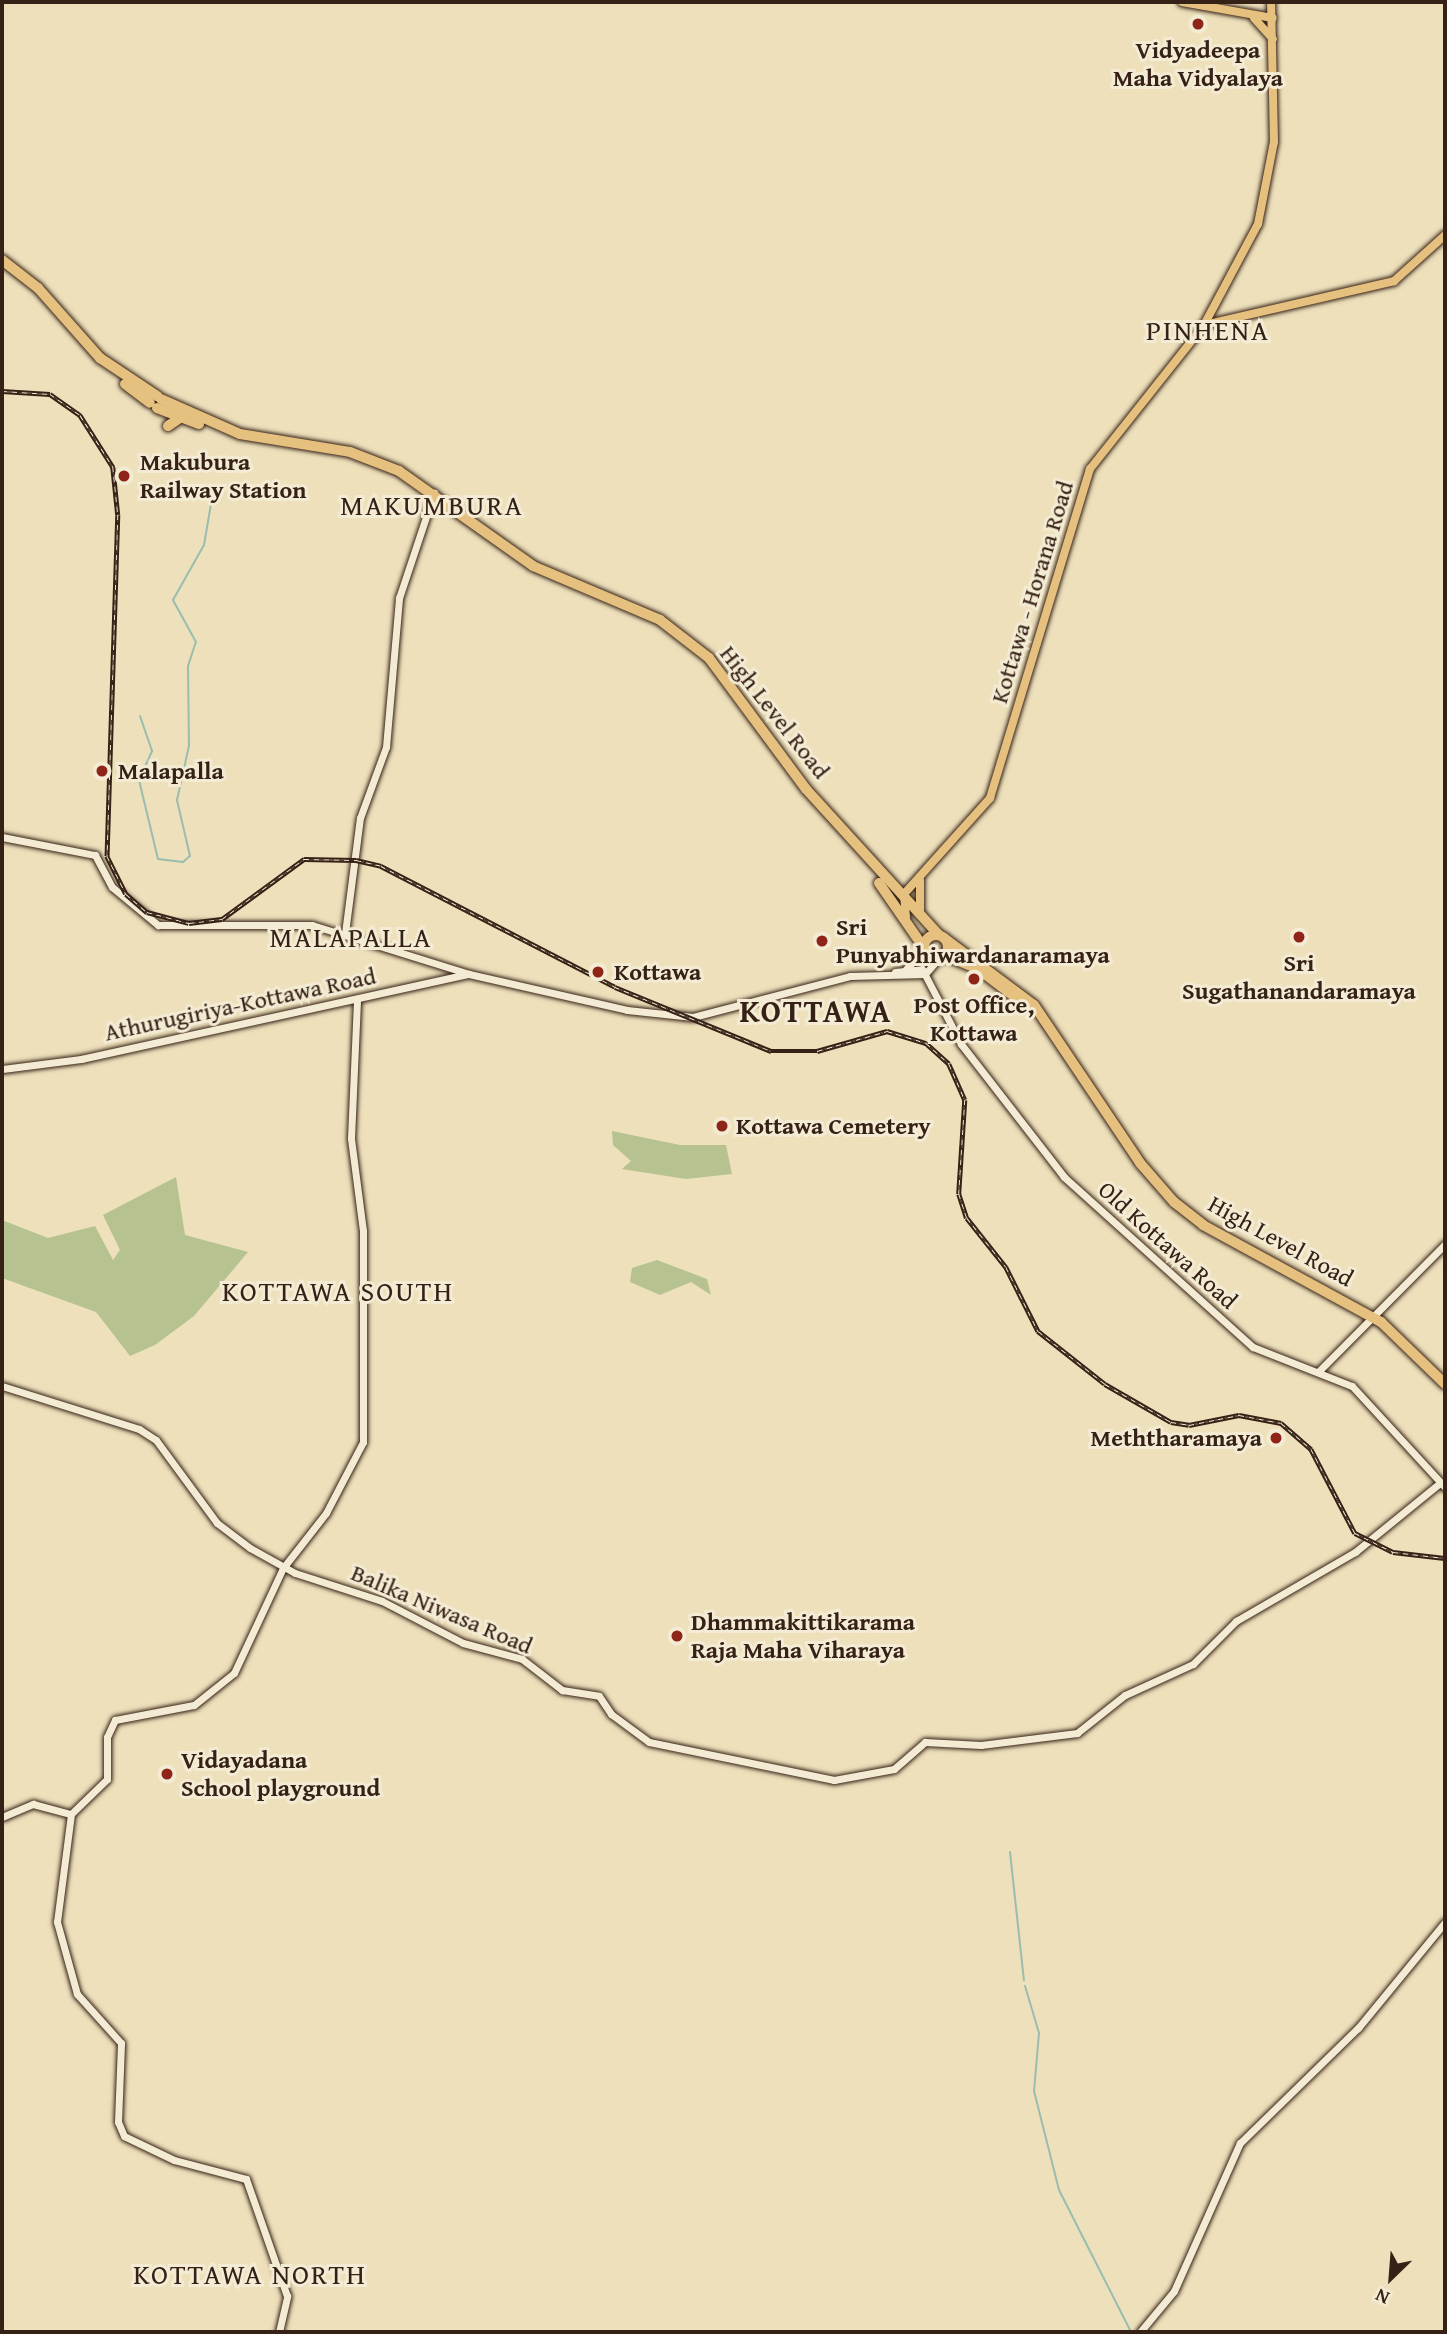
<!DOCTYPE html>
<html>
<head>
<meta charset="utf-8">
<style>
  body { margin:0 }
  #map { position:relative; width:1447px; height:2334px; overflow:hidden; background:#ede0bb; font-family:"Gentium Book Plus",serif }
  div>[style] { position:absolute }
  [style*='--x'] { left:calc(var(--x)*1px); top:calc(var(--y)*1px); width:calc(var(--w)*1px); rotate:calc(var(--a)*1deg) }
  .green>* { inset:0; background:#b7c291 }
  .stream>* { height:2px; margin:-1px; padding:0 1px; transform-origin:1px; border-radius:1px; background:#99bdae }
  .roads { filter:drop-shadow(0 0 2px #362116) drop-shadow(0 0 2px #362116) }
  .secondary>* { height:7px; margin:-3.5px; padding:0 3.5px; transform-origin:3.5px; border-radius:3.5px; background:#f3ebd3 }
  .primary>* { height:8px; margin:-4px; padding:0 4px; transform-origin:4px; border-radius:4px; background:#e6c07e }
  .highway>* { height:10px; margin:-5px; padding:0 5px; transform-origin:5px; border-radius:5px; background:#e6c07e }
  .highway>.ring { margin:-5px; padding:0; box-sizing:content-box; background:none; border:10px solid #e6c07e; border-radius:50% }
  .rail>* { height:4.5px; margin-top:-2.25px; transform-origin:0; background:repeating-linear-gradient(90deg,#f3ebd3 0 5px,#362116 0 10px); box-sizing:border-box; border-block:2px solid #362116 }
  .dots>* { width:19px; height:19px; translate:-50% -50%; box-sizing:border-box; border:4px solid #f3ebd3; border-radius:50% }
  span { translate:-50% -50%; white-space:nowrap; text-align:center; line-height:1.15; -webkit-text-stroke:6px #f3ebd3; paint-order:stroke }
  .poi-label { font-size:24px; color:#362116; font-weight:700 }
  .left { translate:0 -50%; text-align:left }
  .right { translate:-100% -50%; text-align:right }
  .street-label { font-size:24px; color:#362116 }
  .quarter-label { font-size:28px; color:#362116; letter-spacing:2px }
  .district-label { font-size:32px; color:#362116; font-weight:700; letter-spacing:2px }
  .frame { position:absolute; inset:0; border:4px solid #362116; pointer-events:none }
  .north { position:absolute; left:1356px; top:2243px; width:70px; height:70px; -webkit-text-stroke:5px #f3ebd3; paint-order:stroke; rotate:205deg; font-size:19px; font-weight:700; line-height:28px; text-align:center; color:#362116 }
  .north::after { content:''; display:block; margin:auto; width:24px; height:32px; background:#362116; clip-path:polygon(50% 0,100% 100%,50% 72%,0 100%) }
</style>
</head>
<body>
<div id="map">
  <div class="green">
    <i style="clip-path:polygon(612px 1131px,680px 1145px,726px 1145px,732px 1174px,686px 1179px,622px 1169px,631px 1161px,613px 1145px)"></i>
    <i style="clip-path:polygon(176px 1177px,185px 1235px,248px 1252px,194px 1316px,155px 1345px,130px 1356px,96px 1312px,2px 1278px,2px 1220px,48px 1238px,95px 1226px,113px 1260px,120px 1250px,103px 1215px)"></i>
    <i style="clip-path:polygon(657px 1260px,707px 1279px,711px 1295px,691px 1282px,660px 1295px,630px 1282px,632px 1268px)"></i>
  </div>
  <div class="stream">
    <i style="--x:140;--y:716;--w:37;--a:71"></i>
    <i style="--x:152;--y:751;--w:32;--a:114"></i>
    <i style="--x:139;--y:780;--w:81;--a:76.5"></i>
    <i style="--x:158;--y:859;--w:25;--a:7"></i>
    <i style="--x:183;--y:862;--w:9;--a:-41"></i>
    <i style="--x:190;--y:856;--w:57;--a:-103.1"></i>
    <i style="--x:177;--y:800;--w:55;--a:-77.5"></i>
    <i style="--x:189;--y:746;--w:80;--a:-90.7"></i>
    <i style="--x:188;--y:666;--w:25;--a:-72"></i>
    <i style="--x:196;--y:642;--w:48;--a:-118.7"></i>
    <i style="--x:173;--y:600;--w:63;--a:-60.6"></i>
    <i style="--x:204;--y:545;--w:42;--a:-80.3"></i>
    <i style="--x:1010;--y:1852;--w:129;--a:83.8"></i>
    <i style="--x:1025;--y:1986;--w:49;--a:73.4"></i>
    <i style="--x:1039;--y:2033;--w:58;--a:94.9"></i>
    <i style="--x:1034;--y:2091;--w:102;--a:75.8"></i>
    <i style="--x:1059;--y:2190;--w:159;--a:63.1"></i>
  </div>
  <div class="roads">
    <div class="secondary">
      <i style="--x:2;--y:837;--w:95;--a:11"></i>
      <i style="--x:95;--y:855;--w:36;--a:62"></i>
      <i style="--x:112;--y:887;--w:60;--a:39.6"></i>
      <i style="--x:158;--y:925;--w:154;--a:0"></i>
      <i style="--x:312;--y:925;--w:164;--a:17.3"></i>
      <i style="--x:345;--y:933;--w:116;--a:-82.6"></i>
      <i style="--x:360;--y:818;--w:76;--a:-69.9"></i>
      <i style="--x:386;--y:747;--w:150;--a:-85"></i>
      <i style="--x:399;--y:598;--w:111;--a:-71.6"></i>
      <i style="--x:906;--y:969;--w:25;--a:-45"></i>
      <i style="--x:922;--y:969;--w:85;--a:62.5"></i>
      <i style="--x:961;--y:1044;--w:168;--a:52.2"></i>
      <i style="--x:1064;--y:1177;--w:254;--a:42"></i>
      <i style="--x:1253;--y:1347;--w:106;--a:21.5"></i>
      <i style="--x:1352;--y:1386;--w:137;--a:47.4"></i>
      <i style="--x:895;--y:972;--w:27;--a:-6"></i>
      <i style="--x:2;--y:1069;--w:80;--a:-7.2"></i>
      <i style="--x:81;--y:1059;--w:397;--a:-12.4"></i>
      <i style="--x:469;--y:974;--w:162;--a:12.8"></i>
      <i style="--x:627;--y:1010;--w:66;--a:6.1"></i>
      <i style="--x:693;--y:1017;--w:162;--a:-14.6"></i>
      <i style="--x:850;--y:976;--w:75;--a:-1.5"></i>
      <i style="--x:925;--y:974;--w:21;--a:-49"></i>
      <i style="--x:1318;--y:1372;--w:180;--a:-45.2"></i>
      <i style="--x:2;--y:1386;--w:144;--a:17.4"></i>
      <i style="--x:139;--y:1429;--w:20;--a:33"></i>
      <i style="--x:156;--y:1440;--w:103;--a:53.7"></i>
      <i style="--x:217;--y:1523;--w:41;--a:37.1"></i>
      <i style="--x:250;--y:1548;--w:51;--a:29.1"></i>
      <i style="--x:295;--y:1573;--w:91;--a:17.8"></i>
      <i style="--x:382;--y:1601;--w:91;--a:27.4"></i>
      <i style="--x:463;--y:1643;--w:61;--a:15.2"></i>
      <i style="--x:522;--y:1659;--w:51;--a:37.8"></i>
      <i style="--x:562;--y:1690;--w:37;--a:9"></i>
      <i style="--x:599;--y:1696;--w:22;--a:56"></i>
      <i style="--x:611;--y:1714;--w:47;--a:36.4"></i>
      <i style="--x:649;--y:1742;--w:189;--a:11.6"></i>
      <i style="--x:834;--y:1780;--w:61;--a:-10.4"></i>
      <i style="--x:894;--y:1769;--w:41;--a:-41.1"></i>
      <i style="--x:925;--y:1742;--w:56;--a:3.1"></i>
      <i style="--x:981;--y:1745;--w:97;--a:-7.1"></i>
      <i style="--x:1077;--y:1733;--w:61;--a:-38.4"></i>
      <i style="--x:1125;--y:1695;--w:75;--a:-24.5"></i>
      <i style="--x:1193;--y:1664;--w:61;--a:-45"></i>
      <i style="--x:1236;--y:1621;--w:138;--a:-30.1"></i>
      <i style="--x:1355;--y:1552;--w:109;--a:-39.1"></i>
      <i style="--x:2;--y:1817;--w:34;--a:-23"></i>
      <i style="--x:33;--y:1804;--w:39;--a:15"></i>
      <i style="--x:279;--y:2332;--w:37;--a:-77"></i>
      <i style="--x:287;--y:2296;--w:124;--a:-109.3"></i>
      <i style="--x:246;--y:2179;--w:74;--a:-165.2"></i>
      <i style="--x:174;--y:2160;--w:55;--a:-154.4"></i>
      <i style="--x:124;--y:2136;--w:15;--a:-113"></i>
      <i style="--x:118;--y:2122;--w:79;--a:-87.8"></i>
      <i style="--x:121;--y:2043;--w:66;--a:-131.9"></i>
      <i style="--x:77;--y:1994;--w:75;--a:-105.5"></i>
      <i style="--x:57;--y:1922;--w:109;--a:-82.6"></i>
      <i style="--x:71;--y:1814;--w:50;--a:-44.2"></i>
      <i style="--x:107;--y:1779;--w:42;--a:-90"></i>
      <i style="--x:107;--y:1737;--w:19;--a:-65"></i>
      <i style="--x:115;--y:1720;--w:80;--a:-10.8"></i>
      <i style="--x:194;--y:1705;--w:51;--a:-38.7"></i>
      <i style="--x:234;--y:1673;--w:116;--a:-65"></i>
      <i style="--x:283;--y:1568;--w:70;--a:-52"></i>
      <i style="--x:326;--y:1513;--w:80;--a:-62.5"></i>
      <i style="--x:363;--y:1442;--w:211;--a:-90"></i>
      <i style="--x:363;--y:1231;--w:94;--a:-97.4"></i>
      <i style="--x:351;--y:1138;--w:139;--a:-87.5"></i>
      <i style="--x:1140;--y:2332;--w:53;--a:-50.3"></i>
      <i style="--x:1174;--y:2291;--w:162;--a:-66"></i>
      <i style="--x:1240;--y:2143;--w:165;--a:-44.3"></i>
      <i style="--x:1358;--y:2028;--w:137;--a:-50.6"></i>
    </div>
    <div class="primary">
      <i style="--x:1182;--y:2;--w:92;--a:10"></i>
      <i style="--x:1254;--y:18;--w:28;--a:48"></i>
      <i style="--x:1204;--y:325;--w:195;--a:-13"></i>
      <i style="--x:1394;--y:281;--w:69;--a:-42"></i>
      <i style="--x:920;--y:914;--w:34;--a:-90"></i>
      <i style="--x:906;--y:917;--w:23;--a:-95"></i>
      <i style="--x:904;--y:894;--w:129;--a:-48.1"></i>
      <i style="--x:990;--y:798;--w:344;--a:-73.1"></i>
      <i style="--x:1090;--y:469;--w:184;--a:-51.6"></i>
      <i style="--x:1204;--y:325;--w:115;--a:-61.9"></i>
      <i style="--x:1258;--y:224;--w:84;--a:-79"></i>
      <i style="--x:1274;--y:142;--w:140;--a:-91.2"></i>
    </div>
    <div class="highway">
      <i style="--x:2;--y:260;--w:46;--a:37.9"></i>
      <i style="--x:38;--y:288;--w:94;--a:48.5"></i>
      <i style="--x:100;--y:358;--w:69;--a:33.7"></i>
      <i style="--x:125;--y:384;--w:31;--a:37"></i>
      <i style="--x:161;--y:399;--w:86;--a:23.9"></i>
      <i style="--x:240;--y:434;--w:111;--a:9.3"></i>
      <i style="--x:350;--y:452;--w:53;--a:21.2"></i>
      <i style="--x:399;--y:471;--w:164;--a:35.3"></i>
      <i style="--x:533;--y:566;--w:138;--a:23"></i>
      <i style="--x:660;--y:620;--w:62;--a:37.8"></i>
      <i style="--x:709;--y:658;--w:163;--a:53.5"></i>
      <i style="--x:806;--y:789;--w:197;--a:47.7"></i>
      <i style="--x:157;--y:408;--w:45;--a:20.9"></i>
      <i style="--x:168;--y:426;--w:14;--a:-34"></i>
      <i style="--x:879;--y:883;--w:79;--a:55.3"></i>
      <i class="ring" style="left:924px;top:935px;width:14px;height:14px"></i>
      <i style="--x:944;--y:938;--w:112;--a:36.7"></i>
      <i style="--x:1034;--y:1005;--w:190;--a:56.1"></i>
      <i style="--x:1140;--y:1163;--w:52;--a:48.9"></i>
      <i style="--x:1174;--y:1202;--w:37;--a:38"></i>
      <i style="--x:1203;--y:1225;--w:203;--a:28.6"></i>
      <i style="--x:1381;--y:1322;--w:89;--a:44.1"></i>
      <i style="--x:944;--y:955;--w:35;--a:22"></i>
      <i style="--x:977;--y:968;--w:58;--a:37.3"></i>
    </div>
  </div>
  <div class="rail">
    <i style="--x:2;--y:391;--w:48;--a:3.6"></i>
    <i style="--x:50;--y:394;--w:37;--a:35"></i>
    <i style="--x:80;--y:415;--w:62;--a:57.6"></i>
    <i style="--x:113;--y:467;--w:48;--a:84.1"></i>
    <i style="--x:118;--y:515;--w:341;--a:91.8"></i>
    <i style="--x:107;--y:856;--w:42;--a:63.4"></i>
    <i style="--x:126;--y:894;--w:28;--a:41"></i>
    <i style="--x:147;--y:912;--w:43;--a:14.7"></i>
    <i style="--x:189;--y:923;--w:33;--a:-7"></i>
    <i style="--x:222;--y:919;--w:102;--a:-36.2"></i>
    <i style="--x:304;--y:859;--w:52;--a:1.1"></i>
    <i style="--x:356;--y:860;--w:26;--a:13"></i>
    <i style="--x:381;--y:866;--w:263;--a:27.3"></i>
    <i style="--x:615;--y:987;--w:169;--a:22.3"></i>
    <i style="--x:771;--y:1051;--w:46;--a:0"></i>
    <i style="--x:817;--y:1051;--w:73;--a:-15.9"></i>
    <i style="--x:887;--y:1031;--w:41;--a:17.1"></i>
    <i style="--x:926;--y:1043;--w:31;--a:42"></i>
    <i style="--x:949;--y:1064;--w:39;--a:66"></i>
    <i style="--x:965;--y:1100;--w:94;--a:93.7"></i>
    <i style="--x:959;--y:1194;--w:25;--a:72"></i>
    <i style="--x:967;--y:1218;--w:63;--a:51.5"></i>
    <i style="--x:1006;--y:1267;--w:72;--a:63.4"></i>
    <i style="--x:1038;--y:1331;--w:85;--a:38.3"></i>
    <i style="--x:1105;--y:1384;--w:76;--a:29.9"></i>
    <i style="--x:1171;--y:1422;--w:18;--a:9"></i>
    <i style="--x:1189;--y:1425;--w:51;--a:-11.3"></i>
    <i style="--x:1239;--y:1415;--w:43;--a:10.8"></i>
    <i style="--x:1281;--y:1423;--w:40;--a:41"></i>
    <i style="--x:1311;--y:1449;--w:95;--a:62.4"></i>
    <i style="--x:1355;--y:1533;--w:42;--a:26.6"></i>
    <i style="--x:1393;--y:1552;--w:52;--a:6.6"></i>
  </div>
  <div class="dots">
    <i style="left:1198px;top:24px;background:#8f2418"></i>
    <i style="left:124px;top:476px;background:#8f2418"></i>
    <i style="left:102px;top:771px;background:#8f2418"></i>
    <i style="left:1299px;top:937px;background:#8f2418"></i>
    <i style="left:822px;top:941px;background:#8f2418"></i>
    <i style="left:598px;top:972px;background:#8f2418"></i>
    <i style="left:974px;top:979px;background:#8f2418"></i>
    <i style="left:722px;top:1126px;background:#8f2418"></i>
    <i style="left:1276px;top:1438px;background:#8f2418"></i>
    <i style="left:677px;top:1636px;background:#8f2418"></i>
    <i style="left:167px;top:1774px;background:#8f2418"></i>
  </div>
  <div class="poi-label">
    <span style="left:1198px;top:64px">Vidyadeepa<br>Maha Vidyalaya</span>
    <span class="left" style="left:140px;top:476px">Makubura<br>Railway Station</span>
    <span class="left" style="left:118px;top:771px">Malapalla</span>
    <span class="left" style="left:836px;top:941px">Sri<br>Punyabhiwardanaramaya</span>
    <span style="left:1299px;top:977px">Sri<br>Sugathanandaramaya</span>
    <span class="left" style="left:614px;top:972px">Kottawa</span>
    <span style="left:974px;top:1019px">Post Office,<br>Kottawa</span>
    <span class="left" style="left:736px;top:1126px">Kottawa Cemetery</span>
    <span class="right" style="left:1262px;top:1438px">Meththaramaya</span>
    <span class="left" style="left:691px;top:1636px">Dhammakittikarama<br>Raja Maha Viharaya</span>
    <span class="left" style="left:181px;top:1774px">Vidayadana<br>School playground</span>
  </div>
  <div class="street-label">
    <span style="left:1032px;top:592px;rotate:-73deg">Kottawa - Horana Road</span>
    <span style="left:775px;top:712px;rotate:52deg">High Level Road</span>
    <span style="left:240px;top:1004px;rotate:-12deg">Athurugiriya-Kottawa Road</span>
    <span style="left:1281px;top:1241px;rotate:29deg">High Level Road</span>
    <span style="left:1168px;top:1245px;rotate:42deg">Old Kottawa Road</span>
    <span style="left:442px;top:1609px;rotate:23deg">Balika Niwasa Road</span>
  </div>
  <div class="quarter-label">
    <span style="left:1208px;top:330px">PINHENA</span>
    <span style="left:432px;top:505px">MAKUMBURA</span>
    <span style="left:351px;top:937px">MALAPALLA</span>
    <span style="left:338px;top:1291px">KOTTAWA SOUTH</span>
    <span style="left:250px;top:2274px">KOTTAWA NORTH</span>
  </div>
  <div class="district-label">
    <span style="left:816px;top:1011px">KOTTAWA</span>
  </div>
  <div class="frame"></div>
  <div class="north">N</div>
</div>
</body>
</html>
